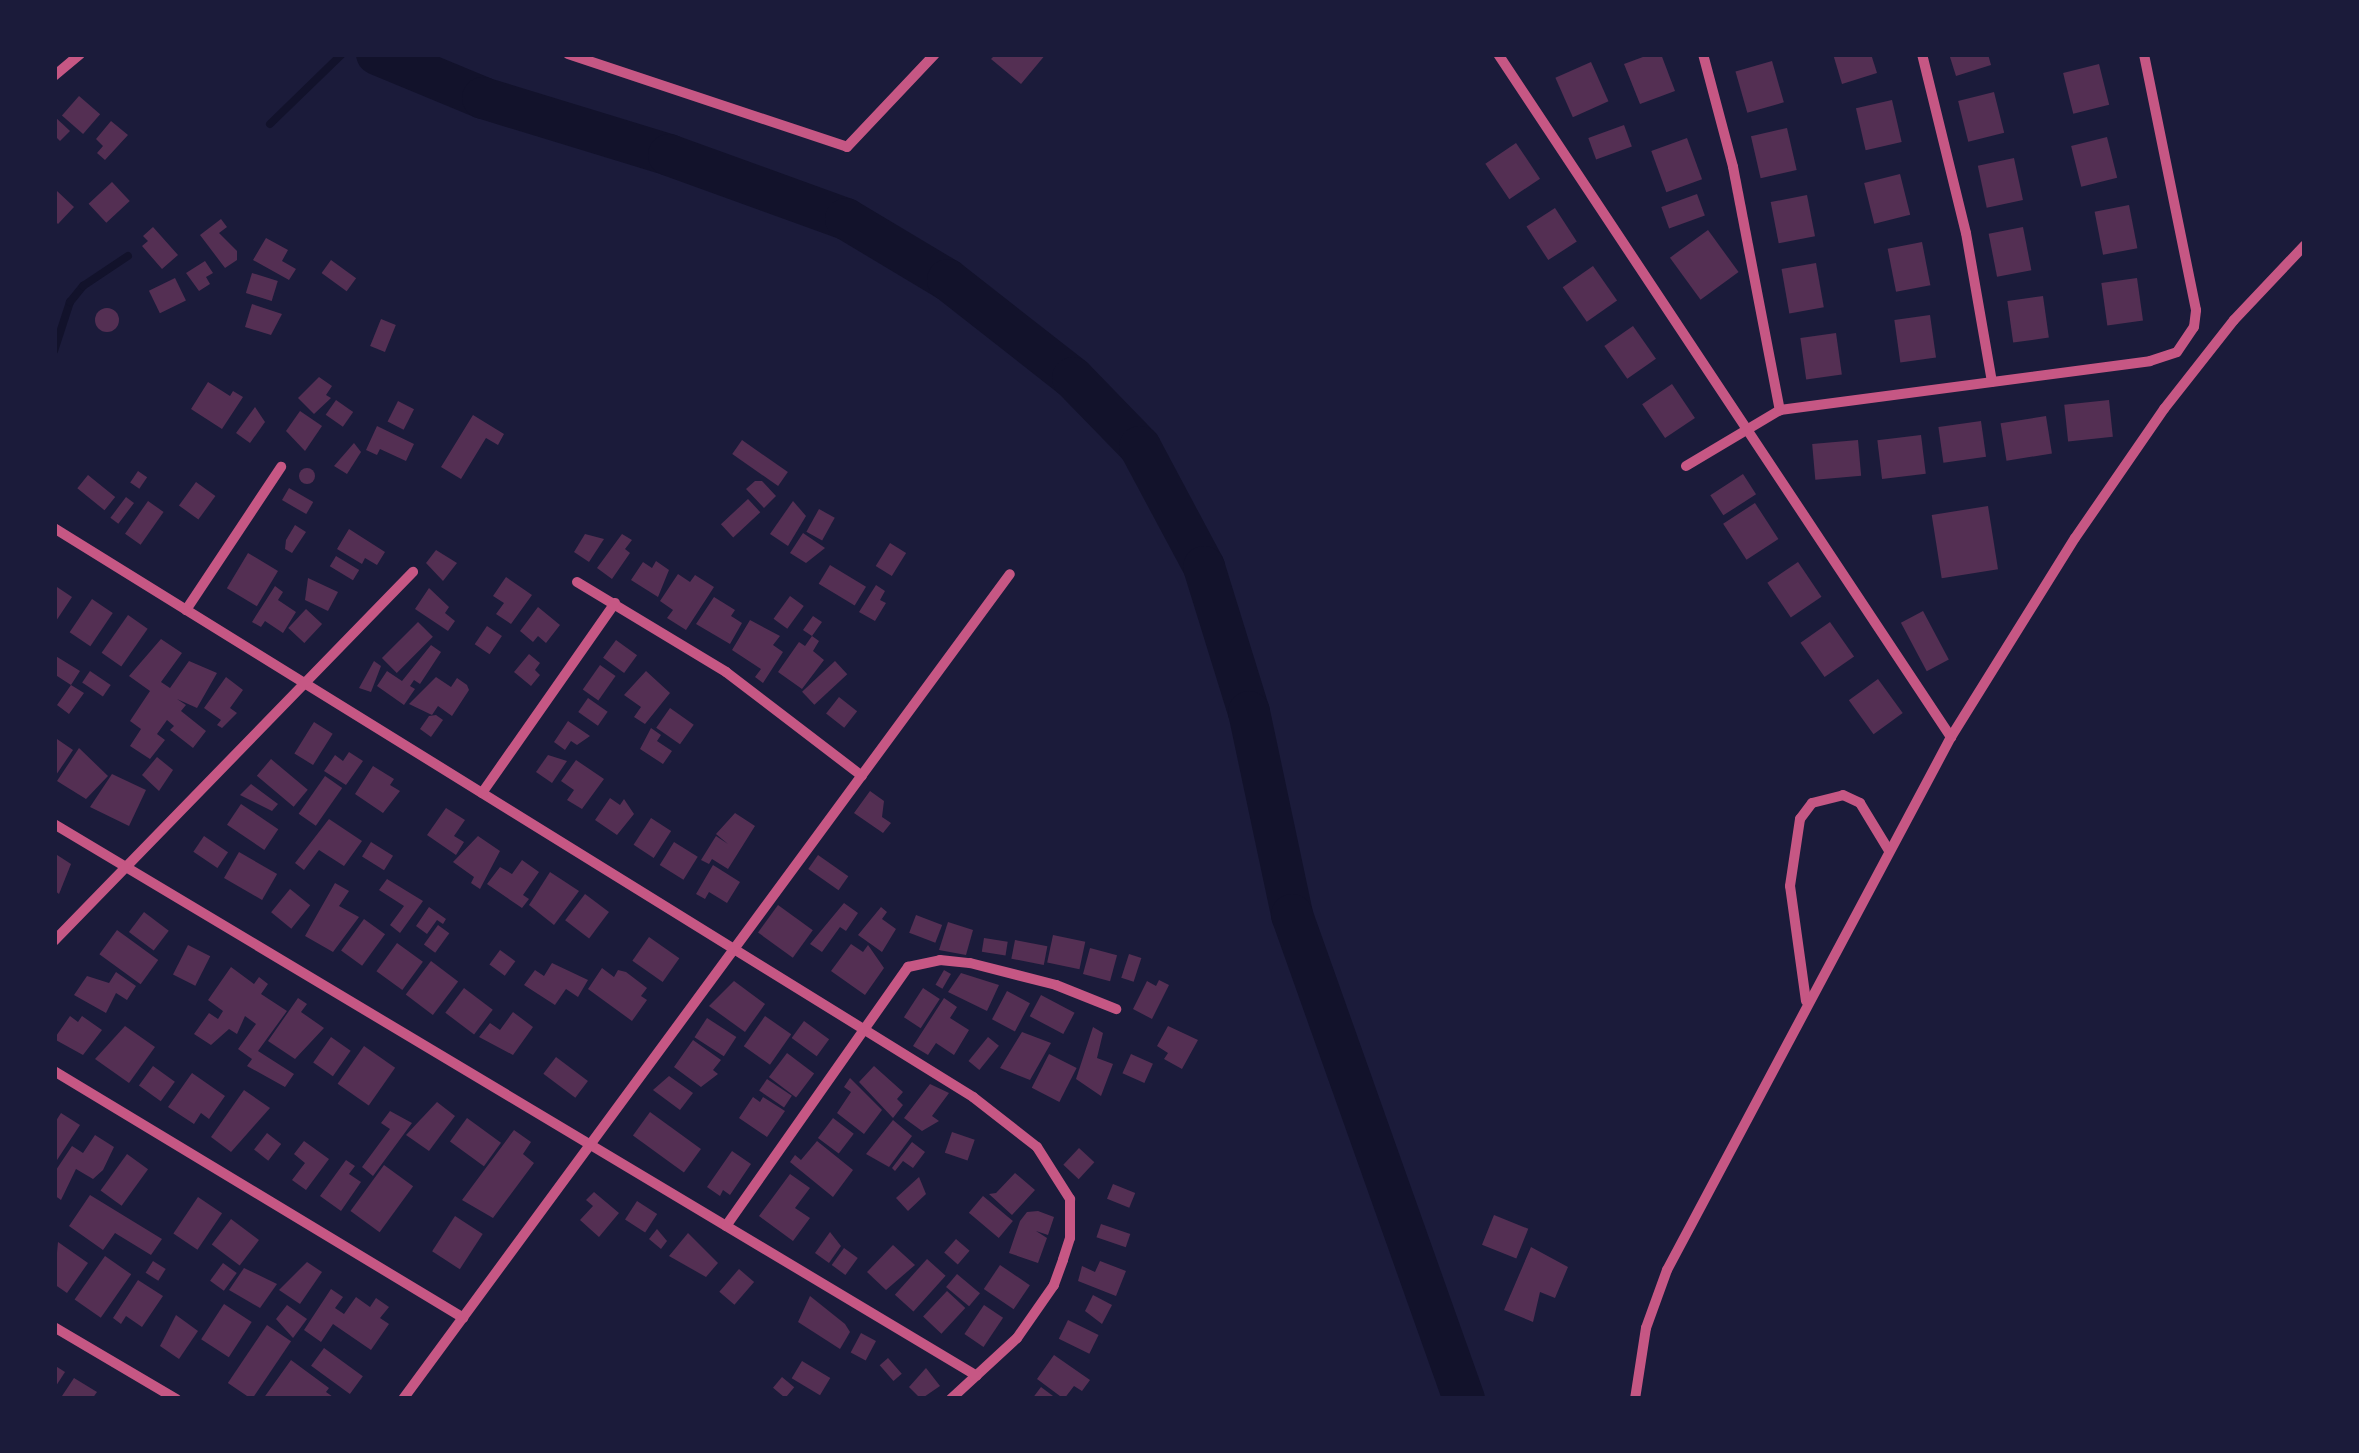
<!DOCTYPE html>
<html>
<head>
<meta charset="utf-8">
<style>
  body { margin:0 }
  #map { position:relative; width:2359px; height:1453px; overflow:hidden; background:#1b1b3a; font-family:"Source Serif 4",serif }
  div>[style] { position:absolute }
  [style*='--x'] { left:calc(var(--x)*1px); top:calc(var(--y)*1px); width:calc(var(--w)*1px); rotate:calc(var(--a)*1deg) }
  .stream>* { height:8px; margin:-4px; padding:0 4px; transform-origin:4px; border-radius:4px; background:#12122b }
  .river>* { height:42px; margin:-21px; padding:0 21px; transform-origin:21px; border-radius:21px; background:#12122b }
  .building>* { inset:0; background:#542f53; transform-origin:0 0 }
  .round { border-radius:50% }
  .minor>* { height:10px; margin:-5px; padding:0 5px; transform-origin:5px; border-radius:5px; background:#c65784 }
  span { translate:-50% -50%; white-space:nowrap; text-align:center; line-height:1.15; -webkit-text-stroke:9px #1b1b3a; paint-order:stroke }
  .frame { position:absolute; inset:0; border:57px solid #1b1b3a; pointer-events:none }
</style>
</head>
<body>
<div id="map">
  <div class="stream">
    <i style="--x:270;--y:124;--w:100;--a:-44.2"></i>
    <i style="--x:54;--y:351;--w:52;--a:-71.9"></i>
    <i style="--x:70;--y:302;--w:21;--a:-51"></i>
    <i style="--x:83;--y:286;--w:54;--a:-33.7"></i>
  </div>
  <div class="river">
    <i style="--x:377;--y:54;--w:115;--a:22.5"></i>
    <i style="--x:483;--y:98;--w:195;--a:17"></i>
    <i style="--x:669;--y:155;--w:188;--a:19.9"></i>
    <i style="--x:846;--y:219;--w:119;--a:30.9"></i>
    <i style="--x:948;--y:280;--w:159;--a:38.1"></i>
    <i style="--x:1073;--y:378;--w:96;--a:45.8"></i>
    <i style="--x:1140;--y:447;--w:136;--a:61.9"></i>
    <i style="--x:1204;--y:567;--w:152;--a:72.8"></i>
    <i style="--x:1249;--y:712;--w:208;--a:78"></i>
    <i style="--x:1292;--y:915;--w:514;--a:70.44"></i>
  </div>
  <div class="building">
    <i style="clip-path:polygon(996px 54px,1046px 54px,1021px 84px,991px 59px)"></i>
    <i style="clip-path:polygon(1651px 54px,1661px 54px,1675px 91px,1640px 104px,1624px 64px)"></i>
    <i style="clip-path:polygon(1833px 54px,1871px 54px,1877px 73px,1842px 84px)"></i>
    <i style="clip-path:polygon(1949px 54px,1988px 54px,1991px 65px,1956px 76px)"></i>
    <i style="left:1772px;top:61px;width:43px;height:38px;rotate:74deg"></i>
    <i style="left:1591px;top:62px;width:43px;height:39px;rotate:66deg"></i>
    <i style="left:2099px;top:64px;width:42px;height:37px;rotate:76deg"></i>
    <i style="left:1994px;top:92px;width:42px;height:37px;rotate:76deg"></i>
    <i style="left:79px;top:96px;width:28px;height:26px;rotate:41deg"></i>
    <i style="left:1892px;top:100px;width:43px;height:37px;rotate:77deg"></i>
    <i style="clip-path:polygon(54px 116px,70px 131px,60px 141px,54px 135px)"></i>
    <i style="clip-path:polygon(111px 121px,128px 135px,105px 160px,97px 153px,103px 146px,96px 139px)"></i>
    <i style="left:1624px;top:125px;width:23px;height:38px;rotate:70deg"></i>
    <i style="left:1787px;top:128px;width:43px;height:37px;rotate:77deg"></i>
    <i style="left:2107px;top:137px;width:42px;height:37px;rotate:76deg"></i>
    <i style="left:1687px;top:138px;width:44px;height:38px;rotate:70deg"></i>
    <i style="left:1516px;top:143px;width:43px;height:37px;rotate:56deg"></i>
    <i style="left:2014px;top:158px;width:43px;height:37px;rotate:78deg"></i>
    <i style="left:1900px;top:174px;width:42px;height:37px;rotate:76deg"></i>
    <i style="left:112px;top:182px;width:26px;height:32px;rotate:47deg"></i>
    <i style="clip-path:polygon(57px 191px,74px 207px,58px 224px,54px 220px)"></i>
    <i style="left:1697px;top:194px;width:23px;height:38px;rotate:70deg"></i>
    <i style="left:1807px;top:195px;width:42px;height:37px;rotate:79deg"></i>
    <i style="left:2129px;top:205px;width:44px;height:35px;rotate:79deg"></i>
    <i style="left:1555px;top:208px;width:40px;height:34px;rotate:57deg"></i>
    <i style="clip-path:polygon(221px 219px,227px 227px,219px 233px,237px 251px,237px 260px,225px 268px,200px 235px)"></i>
    <i style="clip-path:polygon(153px 227px,178px 255px,162px 269px,142px 246px,148px 241px,143px 236px)"></i>
    <i style="left:2023px;top:227px;width:44px;height:35px;rotate:79deg"></i>
    <i style="left:1708px;top:230px;width:52px;height:47px;rotate:54deg"></i>
    <i style="clip-path:polygon(266px 238px,288px 250px,282px 261px,296px 269px,289px 280px,253px 260px)"></i>
    <i style="left:1922px;top:242px;width:44px;height:35px;rotate:79deg"></i>
    <i style="left:331px;top:260px;width:31px;height:16px;rotate:36deg"></i>
    <i style="clip-path:polygon(205px 261px,213px 273px,206px 277px,210px 284px,199px 291px,186px 273px)"></i>
    <i style="left:1816px;top:263px;width:45px;height:35px;rotate:80deg"></i>
    <i style="left:1593px;top:266px;width:42px;height:37px;rotate:55deg"></i>
    <i style="left:252px;top:273px;width:27px;height:21px;rotate:17deg"></i>
    <i style="left:175px;top:278px;width:25px;height:29px;rotate:64deg"></i>
    <i style="left:2137px;top:278px;width:43px;height:36px;rotate:82deg"></i>
    <i style="left:2043px;top:296px;width:42px;height:36px;rotate:82deg"></i>
    <i style="clip-path:polygon(252px 304px,282px 314px,271px 335px,245px 327px)"></i>
    <i class="round" style="left:95px;top:308px;width:24px;height:24px"></i>
    <i style="left:1930px;top:315px;width:43px;height:36px;rotate:82deg"></i>
    <i style="left:381px;top:319px;width:16px;height:29px;rotate:22deg"></i>
    <i style="left:1633px;top:326px;width:40px;height:35px;rotate:55deg"></i>
    <i style="left:1836px;top:333px;width:42px;height:36px;rotate:82deg"></i>
    <i style="clip-path:polygon(319px 377px,332px 386px,326px 395px,331px 398px,314px 414px,298px 398px)"></i>
    <i style="clip-path:polygon(208px 382px,230px 396px,233px 391px,243px 397px,222px 429px,191px 409px)"></i>
    <i style="left:1672px;top:384px;width:41px;height:36px;rotate:56deg"></i>
    <i style="left:336px;top:400px;width:21px;height:18px;rotate:35deg"></i>
    <i style="left:2109px;top:400px;width:37px;height:45px;rotate:84deg"></i>
    <i style="left:398px;top:401px;width:18px;height:23px;rotate:27deg"></i>
    <i style="clip-path:polygon(255px 407px,265px 422px,250px 443px,236px 433px)"></i>
    <i style="clip-path:polygon(300px 411px,322px 426px,305px 451px,286px 431px)"></i>
    <i style="clip-path:polygon(473px 415px,504px 434px,498px 445px,486px 438px,461px 479px,441px 467px)"></i>
    <i style="left:2046px;top:416px;width:38px;height:46px;rotate:81deg"></i>
    <i style="left:1981px;top:421px;width:36px;height:43px;rotate:82deg"></i>
    <i style="clip-path:polygon(377px 426px,414px 444px,406px 461px,380px 449px,377px 455px,366px 450px)"></i>
    <i style="left:1921px;top:435px;width:39px;height:44px;rotate:83deg"></i>
    <i style="left:742px;top:440px;width:56px;height:17px;rotate:35deg"></i>
    <i style="left:1858px;top:440px;width:36px;height:46px;rotate:85deg"></i>
    <i style="clip-path:polygon(354px 443px,361px 452px,347px 474px,334px 466px)"></i>
    <i class="round" style="left:299px;top:468px;width:16px;height:16px"></i>
    <i style="left:138px;top:471px;width:11px;height:14px;rotate:34deg"></i>
    <i style="left:1743px;top:474px;width:24px;height:39px;rotate:57deg"></i>
    <i style="left:88px;top:475px;width:35px;height:17px;rotate:39deg"></i>
    <i style="clip-path:polygon(755px 481px,762px 481px,776px 496px,764px 508px,746px 489px)"></i>
    <i style="left:196px;top:482px;width:24px;height:29px;rotate:36deg"></i>
    <i style="left:289px;top:488px;width:28px;height:14px;rotate:30deg"></i>
    <i style="left:126px;top:497px;width:10px;height:26px;rotate:37deg"></i>
    <i style="left:748px;top:499px;width:18px;height:37px;rotate:47deg"></i>
    <i style="left:148px;top:501px;width:19px;height:40px;rotate:35deg"></i>
    <i style="clip-path:polygon(793px 501px,806px 516px,788px 546px,770px 534px)"></i>
    <i style="left:1755px;top:503px;width:43px;height:38px;rotate:57deg"></i>
    <i style="left:1988px;top:506px;width:64px;height:57px;rotate:81deg"></i>
    <i style="left:819px;top:509px;width:18px;height:26px;rotate:29deg"></i>
    <i style="clip-path:polygon(295px 525px,306px 532px,292px 553px,285px 549px,286px 540px)"></i>
    <i style="clip-path:polygon(349px 529px,385px 552px,377px 565px,365px 558px,362px 564px,337px 549px)"></i>
    <i style="clip-path:polygon(803px 533px,825px 548px,806px 563px,790px 553px)"></i>
    <i style="clip-path:polygon(585px 534px,604px 539px,589px 562px,574px 552px)"></i>
    <i style="clip-path:polygon(622px 534px,632px 540px,625px 549px,630px 553px,612px 579px,597px 568px)"></i>
    <i style="left:890px;top:543px;width:19px;height:27px;rotate:32deg"></i>
    <i style="clip-path:polygon(436px 550px,457px 563px,443px 581px,426px 563px)"></i>
    <i style="left:248px;top:553px;width:35px;height:41px;rotate:31deg"></i>
    <i style="left:336px;top:556px;width:27px;height:12px;rotate:31deg"></i>
    <i style="clip-path:polygon(656px 561px,669px 570px,658px 597px,631px 580px,643px 562px,652px 568px)"></i>
    <i style="left:1798px;top:562px;width:42px;height:37px;rotate:56deg"></i>
    <i style="left:830px;top:565px;width:42px;height:22px;rotate:31deg"></i>
    <i style="clip-path:polygon(678px 574px,690px 582px,695px 575px,714px 587px,686px 630px,667px 618px,673px 610px,660px 601px)"></i>
    <i style="clip-path:polygon(506px 577px,532px 595px,511px 624px,496px 614px,504px 603px,493px 596px)"></i>
    <i style="clip-path:polygon(308px 578px,338px 592px,328px 611px,305px 600px)"></i>
    <i style="clip-path:polygon(54px 585px,72px 597px,54px 624px)"></i>
    <i style="clip-path:polygon(876px 585px,885px 591px,880px 600px,886px 603px,875px 621px,859px 612px)"></i>
    <i style="clip-path:polygon(275px 586px,283px 592px,278px 600px,296px 612px,283px 633px,265px 621px,261px 627px,252px 622px)"></i>
    <i style="clip-path:polygon(429px 588px,449px 607px,445px 613px,455px 621px,448px 631px,415px 609px)"></i>
    <i style="left:790px;top:596px;width:17px;height:28px;rotate:36deg"></i>
    <i style="clip-path:polygon(714px 597px,735px 610px,731px 616px,742px 623px,730px 644px,696px 624px)"></i>
    <i style="left:92px;top:599px;width:25px;height:40px;rotate:34deg"></i>
    <i style="clip-path:polygon(538px 607px,560px 625px,546px 643px,538px 636px,533px 642px,520px 631px)"></i>
    <i style="left:306px;top:609px;width:22px;height:26px;rotate:43deg"></i>
    <i style="left:1923px;top:611px;width:55px;height:25px;rotate:62deg"></i>
    <i style="left:128px;top:615px;width:24px;height:46px;rotate:35deg"></i>
    <i style="clip-path:polygon(813px 616px,822px 622px,812px 636px,819px 641px,813px 651px,824px 660px,802px 689px,778px 672px,799px 642px,805px 646px,812px 636px,803px 630px)"></i>
    <i style="clip-path:polygon(750px 620px,780px 636px,773px 645px,783px 652px,763px 683px,755px 677px,761px 669px,732px 650px)"></i>
    <i style="left:418px;top:622px;width:21px;height:51px;rotate:45deg"></i>
    <i style="left:1830px;top:622px;width:42px;height:36px;rotate:55deg"></i>
    <i style="left:487px;top:626px;width:18px;height:22px;rotate:34deg"></i>
    <i style="clip-path:polygon(161px 639px,182px 653px,161px 682px,170px 688px,189px 661px,217px 673px,197px 708px,177px 699px,186px 705px,181px 711px,206px 731px,193px 748px,170px 730px,174px 726px,167px 720px,157px 734px,165px 740px,150px 759px,130px 746px,141px 729px,130px 721px,150px 691px,129px 676px)"></i>
    <i style="left:616px;top:640px;width:26px;height:22px;rotate:36deg"></i>
    <i style="clip-path:polygon(431px 645px,441px 652px,420px 684px,414px 680px,410px 686px,415px 689px,404px 705px,377px 686px,387px 671px,402px 681px)"></i>
    <i style="clip-path:polygon(529px 654px,540px 663px,535px 670px,540px 675px,531px 686px,514px 672px)"></i>
    <i style="clip-path:polygon(54px 655px,80px 671px,71px 685px,84px 693px,69px 714px,57px 705px,71px 685px,54px 674px)"></i>
    <i style="clip-path:polygon(374px 661px,381px 666px,371px 692px,359px 688px)"></i>
    <i style="left:835px;top:661px;width:18px;height:45px;rotate:47deg"></i>
    <i style="left:600px;top:665px;width:19px;height:30px;rotate:35deg"></i>
    <i style="left:90px;top:671px;width:25px;height:14px;rotate:34deg"></i>
    <i style="clip-path:polygon(646px 671px,670px 693px,645px 724px,634px 717px,641px 707px,624px 695px)"></i>
    <i style="clip-path:polygon(226px 677px,243px 690px,230px 708px,237px 713px,222px 728px,217px 725px,221px 720px,204px 708px)"></i>
    <i style="clip-path:polygon(436px 677px,451px 687px,457px 678px,467px 685px,469px 690px,452px 716px,438px 706px,432px 715px,409px 704px)"></i>
    <i style="left:1878px;top:679px;width:42px;height:36px;rotate:54deg"></i>
    <i style="left:839px;top:697px;width:23px;height:21px;rotate:38deg"></i>
    <i style="left:588px;top:698px;width:24px;height:17px;rotate:35deg"></i>
    <i style="left:670px;top:708px;width:29px;height:24px;rotate:35deg"></i>
    <i style="clip-path:polygon(436px 715px,443px 720px,431px 737px,420px 729px,429px 716px)"></i>
    <i style="clip-path:polygon(568px 721px,590px 736px,577px 745px,571px 741px,565px 750px,554px 742px)"></i>
    <i style="left:314px;top:722px;width:22px;height:37px;rotate:32deg"></i>
    <i style="clip-path:polygon(651px 728px,661px 735px,657px 741px,672px 751px,663px 764px,640px 749px)"></i>
    <i style="clip-path:polygon(54px 737px,73px 750px,54px 778px)"></i>
    <i style="clip-path:polygon(79px 748px,108px 776px,86px 799px,57px 781px)"></i>
    <i style="clip-path:polygon(349px 752px,363px 761px,346px 785px,324px 771px,335px 755px,343px 761px)"></i>
    <i style="clip-path:polygon(548px 755px,567px 761px,552px 783px,536px 772px)"></i>
    <i style="clip-path:polygon(157px 757px,173px 770px,159px 791px,142px 775px)"></i>
    <i style="left:271px;top:759px;width:48px;height:22px;rotate:40deg"></i>
    <i style="clip-path:polygon(576px 760px,604px 779px,582px 809px,567px 800px,574px 790px,561px 781px)"></i>
    <i style="clip-path:polygon(373px 766px,394px 779px,390px 785px,400px 791px,383px 813px,355px 794px)"></i>
    <i style="clip-path:polygon(112px 774px,146px 790px,129px 826px,90px 807px)"></i>
    <i style="left:325px;top:776px;width:21px;height:46px;rotate:35deg"></i>
    <i style="clip-path:polygon(251px 784px,278px 804px,272px 811px,240px 795px)"></i>
    <i style="clip-path:polygon(870px 791px,884px 801px,882px 817px,891px 823px,883px 833px,854px 813px)"></i>
    <i style="clip-path:polygon(610px 798px,620px 805px,624px 799px,634px 814px,617px 835px,595px 820px)"></i>
    <i style="left:241px;top:804px;width:45px;height:25px;rotate:34deg"></i>
    <i style="clip-path:polygon(446px 808px,465px 820px,454px 836px,464px 842px,456px 855px,427px 835px)"></i>
    <i style="clip-path:polygon(735px 813px,755px 826px,728px 869px,712px 859px,709px 864px,701px 860px,716px 836px,728px 844px,716px 834px)"></i>
    <i style="left:651px;top:818px;width:24px;height:32px;rotate:33deg"></i>
    <i style="clip-path:polygon(329px 819px,362px 841px,344px 866px,319px 850px,304px 870px,295px 863px)"></i>
    <i style="left:204px;top:836px;width:29px;height:19px;rotate:34deg"></i>
    <i style="clip-path:polygon(478px 836px,500px 851px,480px 889px,471px 883px,474px 877px,453px 862px)"></i>
    <i style="left:371px;top:842px;width:26px;height:17px;rotate:32deg"></i>
    <i style="left:674px;top:842px;width:28px;height:27px;rotate:32deg"></i>
    <i style="left:239px;top:852px;width:44px;height:30px;rotate:30deg"></i>
    <i style="clip-path:polygon(54px 853px,71px 864px,59px 894px,54px 890px)"></i>
    <i style="left:818px;top:855px;width:37px;height:17px;rotate:35deg"></i>
    <i style="clip-path:polygon(522px 860px,539px 872px,523px 895px,529px 899px,522px 908px,487px 884px,500px 867px,512px 874px)"></i>
    <i style="clip-path:polygon(713px 865px,740px 882px,727px 903px,709px 892px,705px 899px,696px 894px)"></i>
    <i style="clip-path:polygon(550px 872px,579px 891px,554px 925px,529px 905px)"></i>
    <i style="clip-path:polygon(387px 879px,423px 901px,400px 933px,390px 925px,404px 906px,379px 890px)"></i>
    <i style="clip-path:polygon(335px 883px,349px 891px,339px 906px,359px 917px,333px 952px,305px 936px)"></i>
    <i style="left:290px;top:889px;width:26px;height:30px;rotate:39deg"></i>
    <i style="left:585px;top:894px;width:30px;height:33px;rotate:37deg"></i>
    <i style="clip-path:polygon(844px 903px,858px 913px,846px 931px,840px 927px,822px 952px,810px 944px)"></i>
    <i style="left:778px;top:905px;width:43px;height:34px;rotate:36deg"></i>
    <i style="clip-path:polygon(429px 907px,446px 919px,443px 924px,437px 920px,427px 934px,416px 926px)"></i>
    <i style="clip-path:polygon(881px 907px,887px 912px,882px 919px,896px 929px,882px 952px,858px 935px)"></i>
    <i style="left:144px;top:912px;width:31px;height:25px;rotate:37deg"></i>
    <i style="left:916px;top:915px;width:28px;height:19px;rotate:21deg"></i>
    <i style="left:364px;top:919px;width:26px;height:39px;rotate:36deg"></i>
    <i style="clip-path:polygon(948px 922px,973px 930px,966px 955px,939px 950px)"></i>
    <i style="left:438px;top:925px;width:14px;height:24px;rotate:36deg"></i>
    <i style="left:117px;top:930px;width:51px;height:30px;rotate:36deg"></i>
    <i style="left:1053px;top:935px;width:33px;height:28px;rotate:12deg"></i>
    <i style="left:649px;top:937px;width:37px;height:29px;rotate:35deg"></i>
    <i style="left:984px;top:938px;width:24px;height:14px;rotate:9deg"></i>
    <i style="left:1015px;top:940px;width:33px;height:19px;rotate:11deg"></i>
    <i style="left:397px;top:943px;width:32px;height:35px;rotate:36deg"></i>
    <i style="clip-path:polygon(851px 944px,863px 952px,868px 945px,884px 968px,865px 995px,831px 971px)"></i>
    <i style="left:188px;top:945px;width:25px;height:33px;rotate:27deg"></i>
    <i style="left:1090px;top:948px;width:28px;height:27px;rotate:15deg"></i>
    <i style="left:500px;top:950px;width:19px;height:18px;rotate:36deg"></i>
    <i style="left:1129px;top:954px;width:13px;height:25px;rotate:18deg"></i>
    <i style="left:431px;top:961px;width:34px;height:42px;rotate:37deg"></i>
    <i style="clip-path:polygon(552px 963px,588px 980px,578px 997px,566px 989px,555px 1005px,524px 985px,535px 970px,544px 976px)"></i>
    <i style="clip-path:polygon(231px 967px,254px 984px,259px 977px,268px 984px,261px 994px,287px 1011px,258px 1051px,294px 1074px,285px 1087px,247px 1066px,252px 1059px,238px 1049px,256px 1024px,245px 1016px,237px 1034px,229px 1029px,211px 1045px,194px 1034px,209px 1013px,218px 1019px,223px 1011px,208px 1000px)"></i>
    <i style="clip-path:polygon(602px 968px,614px 977px,618px 970px,626px 972px,647px 988px,641px 996px,647px 1000px,632px 1021px,588px 989px)"></i>
    <i style="left:944px;top:970px;width:8px;height:17px;rotate:30deg"></i>
    <i style="clip-path:polygon(116px 972px,136px 986px,127px 1000px,116px 993px,106px 1013px,74px 995px,87px 976px,109px 983px)"></i>
    <i style="clip-path:polygon(961px 973px,999px 985px,987px 1011px,948px 992px)"></i>
    <i style="clip-path:polygon(1159px 980px,1169px 985px,1152px 1019px,1133px 1009px,1147px 981px,1156px 986px)"></i>
    <i style="clip-path:polygon(734px 981px,765px 1004px,745px 1032px,709px 1006px)"></i>
    <i style="left:464px;top:988px;width:36px;height:31px;rotate:37deg"></i>
    <i style="left:923px;top:988px;width:20px;height:35px;rotate:33deg"></i>
    <i style="left:1007px;top:991px;width:26px;height:32px;rotate:28deg"></i>
    <i style="left:1041px;top:995px;width:38px;height:24px;rotate:28deg"></i>
    <i style="clip-path:polygon(298px 998px,307px 1004px,301px 1012px,324px 1028px,295px 1059px,268px 1041px)"></i>
    <i style="clip-path:polygon(944px 998px,957px 1007px,950px 1018px,969px 1030px,954px 1055px,936px 1043px,928px 1055px,913px 1046px)"></i>
    <i style="clip-path:polygon(513px 1012px,533px 1027px,513px 1055px,479px 1037px,490px 1023px,500px 1030px)"></i>
    <i style="clip-path:polygon(70px 1016px,78px 1022px,82px 1016px,102px 1030px,83px 1055px,54px 1039px)"></i>
    <i style="left:765px;top:1016px;width:32px;height:37px;rotate:35deg"></i>
    <i style="left:707px;top:1018px;width:35px;height:23px;rotate:33deg"></i>
    <i style="left:804px;top:1021px;width:31px;height:21px;rotate:36deg"></i>
    <i style="clip-path:polygon(125px 1026px,155px 1047px,129px 1083px,95px 1059px)"></i>
    <i style="clip-path:polygon(1168px 1026px,1198px 1040px,1182px 1069px,1164px 1059px,1168px 1053px,1157px 1046px)"></i>
    <i style="clip-path:polygon(1093px 1027px,1103px 1033px,1097px 1058px,1113px 1064px,1101px 1096px,1076px 1079px)"></i>
    <i style="clip-path:polygon(1022px 1032px,1051px 1043px,1030px 1080px,1000px 1068px)"></i>
    <i style="left:331px;top:1037px;width:24px;height:31px;rotate:35deg"></i>
    <i style="left:988px;top:1037px;width:14px;height:31px;rotate:39deg"></i>
    <i style="clip-path:polygon(693px 1040px,721px 1060px,713px 1070px,718px 1074px,701px 1087px,674px 1067px)"></i>
    <i style="left:364px;top:1046px;width:38px;height:46px;rotate:35deg"></i>
    <i style="left:787px;top:1053px;width:34px;height:30px;rotate:37deg"></i>
    <i style="left:1049px;top:1054px;width:31px;height:38px;rotate:27deg"></i>
    <i style="left:1131px;top:1054px;width:24px;height:21px;rotate:24deg"></i>
    <i style="left:556px;top:1057px;width:40px;height:21px;rotate:37deg"></i>
    <i style="left:153px;top:1066px;width:27px;height:24px;rotate:36deg"></i>
    <i style="clip-path:polygon(874px 1066px,903px 1092px,897px 1099px,903px 1105px,893px 1118px,859px 1082px)"></i>
    <i style="clip-path:polygon(192px 1073px,225px 1096px,209px 1119px,201px 1113px,194px 1124px,168px 1107px)"></i>
    <i style="clip-path:polygon(669px 1076px,693px 1093px,680px 1110px,653px 1090px)"></i>
    <i style="clip-path:polygon(850px 1078px,882px 1110px,864px 1134px,837px 1113px,851px 1092px,844px 1087px)"></i>
    <i style="left:767px;top:1079px;width:30px;height:14px;rotate:34deg"></i>
    <i style="clip-path:polygon(930px 1084px,949px 1093px,932px 1116px,939px 1121px,922px 1131px,904px 1118px)"></i>
    <i style="clip-path:polygon(244px 1090px,270px 1108px,231px 1152px,211px 1137px)"></i>
    <i style="clip-path:polygon(753px 1097px,760px 1102px,763px 1097px,785px 1111px,767px 1137px,739px 1118px)"></i>
    <i style="clip-path:polygon(437px 1102px,455px 1116px,429px 1151px,406px 1135px)"></i>
    <i style="clip-path:polygon(390px 1111px,412px 1123px,373px 1176px,362px 1167px,390px 1129px,381px 1123px)"></i>
    <i style="left:650px;top:1112px;width:63px;height:29px;rotate:36deg"></i>
    <i style="clip-path:polygon(61px 1113px,80px 1125px,57px 1160px,54px 1124px)"></i>
    <i style="left:467px;top:1118px;width:42px;height:29px;rotate:36deg"></i>
    <i style="left:833px;top:1118px;width:26px;height:25px;rotate:37deg"></i>
    <i style="clip-path:polygon(893px 1120px,912px 1136px,889px 1167px,866px 1154px)"></i>
    <i style="clip-path:polygon(514px 1130px,531px 1142px,523px 1154px,534px 1163px,493px 1218px,462px 1200px)"></i>
    <i style="left:952px;top:1132px;width:24px;height:22px;rotate:19deg"></i>
    <i style="left:267px;top:1133px;width:18px;height:21px;rotate:38deg"></i>
    <i style="clip-path:polygon(95px 1135px,114px 1147px,103px 1170px,93px 1179px,76px 1169px,61px 1200px,54px 1195px,54px 1173px,72px 1146px,83px 1153px)"></i>
    <i style="clip-path:polygon(304px 1141px,329px 1159px,306px 1190px,292px 1180px,305px 1163px,294px 1154px)"></i>
    <i style="clip-path:polygon(817px 1141px,853px 1170px,833px 1197px,790px 1162px,795px 1155px,801px 1160px)"></i>
    <i style="clip-path:polygon(912px 1142px,925px 1152px,913px 1168px,903px 1161px,895px 1171px,892px 1168px)"></i>
    <i style="left:1079px;top:1148px;width:21px;height:23px;rotate:43deg"></i>
    <i style="clip-path:polygon(732px 1151px,751px 1164px,730px 1195px,723px 1190px,720px 1196px,707px 1187px)"></i>
    <i style="left:127px;top:1154px;width:26px;height:45px;rotate:36deg"></i>
    <i style="clip-path:polygon(346px 1160px,355px 1166px,349px 1174px,361px 1182px,341px 1211px,320px 1196px)"></i>
    <i style="left:384px;top:1165px;width:36px;height:57px;rotate:36deg"></i>
    <i style="clip-path:polygon(1015px 1173px,1035px 1190px,1012px 1215px,989px 1194px,996px 1193px)"></i>
    <i style="clip-path:polygon(790px 1174px,810px 1188px,795px 1208px,810px 1218px,793px 1241px,759px 1216px)"></i>
    <i style="clip-path:polygon(919px 1177px,926px 1194px,908px 1211px,896px 1198px)"></i>
    <i style="left:1113px;top:1184px;width:24px;height:16px;rotate:22deg"></i>
    <i style="clip-path:polygon(594px 1192px,619px 1213px,599px 1237px,580px 1220px,593px 1206px,586px 1200px)"></i>
    <i style="clip-path:polygon(90px 1195px,162px 1239px,151px 1255px,115px 1233px,103px 1250px,69px 1226px)"></i>
    <i style="left:983px;top:1196px;width:39px;height:22px;rotate:40deg"></i>
    <i style="left:198px;top:1197px;width:29px;height:44px;rotate:34deg"></i>
    <i style="left:637px;top:1201px;width:24px;height:22px;rotate:33deg"></i>
    <i style="clip-path:polygon(1038px 1211px,1054px 1217px,1048px 1235px,1036px 1231px,1047px 1238px,1038px 1263px,1009px 1253px,1020px 1221px,1027px 1212px)"></i>
    <i style="left:1494px;top:1215px;width:37px;height:32px;rotate:22deg"></i>
    <i style="left:455px;top:1216px;width:33px;height:42px;rotate:33deg"></i>
    <i style="left:231px;top:1219px;width:35px;height:32px;rotate:37deg"></i>
    <i style="left:1101px;top:1224px;width:31px;height:14px;rotate:19deg"></i>
    <i style="clip-path:polygon(657px 1229px,667px 1241px,661px 1249px,649px 1239px)"></i>
    <i style="clip-path:polygon(830px 1232px,841px 1246px,829px 1263px,815px 1253px)"></i>
    <i style="clip-path:polygon(688px 1233px,718px 1263px,706px 1277px,669px 1256px)"></i>
    <i style="left:956px;top:1239px;width:18px;height:18px;rotate:41deg"></i>
    <i style="clip-path:polygon(58px 1242px,88px 1263px,67px 1293px,54px 1284px)"></i>
    <i style="clip-path:polygon(893px 1245px,915px 1265px,886px 1290px,867px 1272px)"></i>
    <i style="clip-path:polygon(1531px 1247px,1568px 1267px,1555px 1298px,1540px 1292px,1533px 1322px,1504px 1310px)"></i>
    <i style="left:844px;top:1248px;width:17px;height:21px;rotate:36deg"></i>
    <i style="left:105px;top:1256px;width:32px;height:53px;rotate:35deg"></i>
    <i style="left:927px;top:1259px;width:25px;height:48px;rotate:42deg"></i>
    <i style="left:153px;top:1261px;width:15px;height:14px;rotate:32deg"></i>
    <i style="clip-path:polygon(1100px 1261px,1126px 1271px,1116px 1296px,1078px 1281px,1082px 1266px,1095px 1272px)"></i>
    <i style="clip-path:polygon(307px 1262px,322px 1272px,300px 1304px,279px 1290px)"></i>
    <i style="left:223px;top:1263px;width:17px;height:22px;rotate:36deg"></i>
    <i style="left:1000px;top:1265px;width:36px;height:29px;rotate:34deg"></i>
    <i style="clip-path:polygon(244px 1268px,277px 1284px,260px 1308px,229px 1290px)"></i>
    <i style="left:739px;top:1269px;width:20px;height:30px;rotate:41deg"></i>
    <i style="left:957px;top:1274px;width:30px;height:17px;rotate:40deg"></i>
    <i style="clip-path:polygon(138px 1280px,163px 1296px,142px 1327px,126px 1316px,121px 1324px,113px 1318px)"></i>
    <i style="clip-path:polygon(331px 1289px,343px 1297px,335px 1308px,344px 1314px,356px 1297px,370px 1307px,376px 1298px,389px 1307px,380px 1318px,389px 1324px,371px 1350px,333px 1324px,321px 1342px,304px 1330px)"></i>
    <i style="left:947px;top:1291px;width:25px;height:35px;rotate:43deg"></i>
    <i style="clip-path:polygon(1093px 1295px,1112px 1305px,1102px 1324px,1085px 1311px)"></i>
    <i style="clip-path:polygon(810px 1296px,845px 1324px,850px 1332px,840px 1349px,798px 1322px)"></i>
    <i style="left:224px;top:1304px;width:33px;height:42px;rotate:33deg"></i>
    <i style="clip-path:polygon(287px 1305px,307px 1319px,293px 1338px,276px 1319px)"></i>
    <i style="left:984px;top:1305px;width:23px;height:35px;rotate:34deg"></i>
    <i style="clip-path:polygon(176px 1315px,198px 1331px,179px 1359px,160px 1346px)"></i>
    <i style="left:1068px;top:1320px;width:34px;height:21px;rotate:26deg"></i>
    <i style="left:267px;top:1325px;width:29px;height:70px;rotate:34deg"></i>
    <i style="left:861px;top:1333px;width:17px;height:22px;rotate:28deg"></i>
    <i style="left:324px;top:1348px;width:48px;height:22px;rotate:36deg"></i>
    <i style="clip-path:polygon(1054px 1355px,1090px 1380px,1082px 1391px,1074px 1386px,1064px 1399px,1037px 1379px)"></i>
    <i style="left:888px;top:1358px;width:21px;height:11px;rotate:49deg"></i>
    <i style="clip-path:polygon(291px 1360px,329px 1388px,326px 1392px,336px 1399px,263px 1399px)"></i>
    <i style="left:802px;top:1361px;width:33px;height:20px;rotate:31deg"></i>
    <i style="clip-path:polygon(54px 1365px,65px 1372px,54px 1389px)"></i>
    <i style="clip-path:polygon(926px 1368px,940px 1386px,921px 1399px,909px 1387px)"></i>
    <i style="left:782px;top:1377px;width:16px;height:14px;rotate:40deg"></i>
    <i style="clip-path:polygon(74px 1378px,97px 1392px,92px 1399px,60px 1399px)"></i>
    <i style="clip-path:polygon(1041px 1387px,1057px 1399px,1032px 1399px)"></i>
  </div>
  <div class="minor">
    <i style="--x:568;--y:54;--w:294;--a:18.4"></i>
    <i style="--x:847;--y:147;--w:128;--a:-46.6"></i>
    <i style="--x:1498;--y:54;--w:820;--a:56.45"></i>
    <i style="--x:1703;--y:54;--w:117;--a:75.1"></i>
    <i style="--x:1733;--y:167;--w:248;--a:79.1"></i>
    <i style="--x:1922;--y:54;--w:184;--a:76.2"></i>
    <i style="--x:1966;--y:233;--w:151;--a:80.1"></i>
    <i style="--x:54;--y:76;--w:34;--a:-40"></i>
    <i style="--x:1686;--y:466;--w:109;--a:-30.8"></i>
    <i style="--x:1780;--y:410;--w:373;--a:-7.5"></i>
    <i style="--x:2150;--y:361;--w:28;--a:-18"></i>
    <i style="--x:2177;--y:352;--w:30;--a:-56"></i>
    <i style="--x:2194;--y:327;--w:17;--a:-83"></i>
    <i style="--x:2196;--y:310;--w:261;--a:-101.5"></i>
    <i style="--x:54;--y:528;--w:1081;--a:31.76"></i>
    <i style="--x:973;--y:1097;--w:81;--a:38"></i>
    <i style="--x:1037;--y:1147;--w:62;--a:57.6"></i>
    <i style="--x:1070;--y:1199;--w:39;--a:90"></i>
    <i style="--x:1070;--y:1238;--w:23;--a:108"></i>
    <i style="--x:1063;--y:1260;--w:27;--a:110"></i>
    <i style="--x:1054;--y:1285;--w:65;--a:124.9"></i>
    <i style="--x:1017;--y:1338;--w:90;--a:137.3"></i>
    <i style="--x:577;--y:582;--w:174;--a:31.1"></i>
    <i style="--x:726;--y:672;--w:171;--a:37.4"></i>
    <i style="--x:186;--y:610;--w:172;--a:-56.4"></i>
    <i style="--x:482;--y:793;--w:232;--a:-55"></i>
    <i style="--x:54;--y:824;--w:1075;--a:30.88"></i>
    <i style="--x:54;--y:941;--w:515;--a:-45.79"></i>
    <i style="--x:1806;--y:1001;--w:116;--a:-97.9"></i>
    <i style="--x:1790;--y:886;--w:68;--a:-81.5"></i>
    <i style="--x:1800;--y:819;--w:20;--a:-53"></i>
    <i style="--x:1812;--y:803;--w:32;--a:-14"></i>
    <i style="--x:1843;--y:795;--w:19;--a:25"></i>
    <i style="--x:1860;--y:803;--w:54;--a:58.7"></i>
    <i style="--x:54;--y:1071;--w:478;--a:31.1"></i>
    <i style="--x:726;--y:1226;--w:317;--a:-54.9"></i>
    <i style="--x:908;--y:967;--w:33;--a:-12"></i>
    <i style="--x:940;--y:960;--w:30;--a:6"></i>
    <i style="--x:970;--y:963;--w:89;--a:14.3"></i>
    <i style="--x:1056;--y:985;--w:65;--a:21.8"></i>
    <i style="--x:54;--y:1327;--w:142;--a:30.5"></i>
    <i style="--x:403;--y:1399;--w:1024;--a:-53.66"></i>
    <i style="--x:1635;--y:1399;--w:72;--a:-81.2"></i>
    <i style="--x:1646;--y:1328;--w:62;--a:-70.1"></i>
    <i style="--x:1667;--y:1270;--w:604;--a:-61.95"></i>
    <i style="--x:1951;--y:737;--w:234;--a:-58.1"></i>
    <i style="--x:2075;--y:538;--w:157;--a:-55.4"></i>
    <i style="--x:2164;--y:409;--w:113;--a:-51.8"></i>
    <i style="--x:2234;--y:320;--w:103;--a:-46.6"></i>
  </div>
  <div class="frame"></div>
</div>
</body>
</html>
